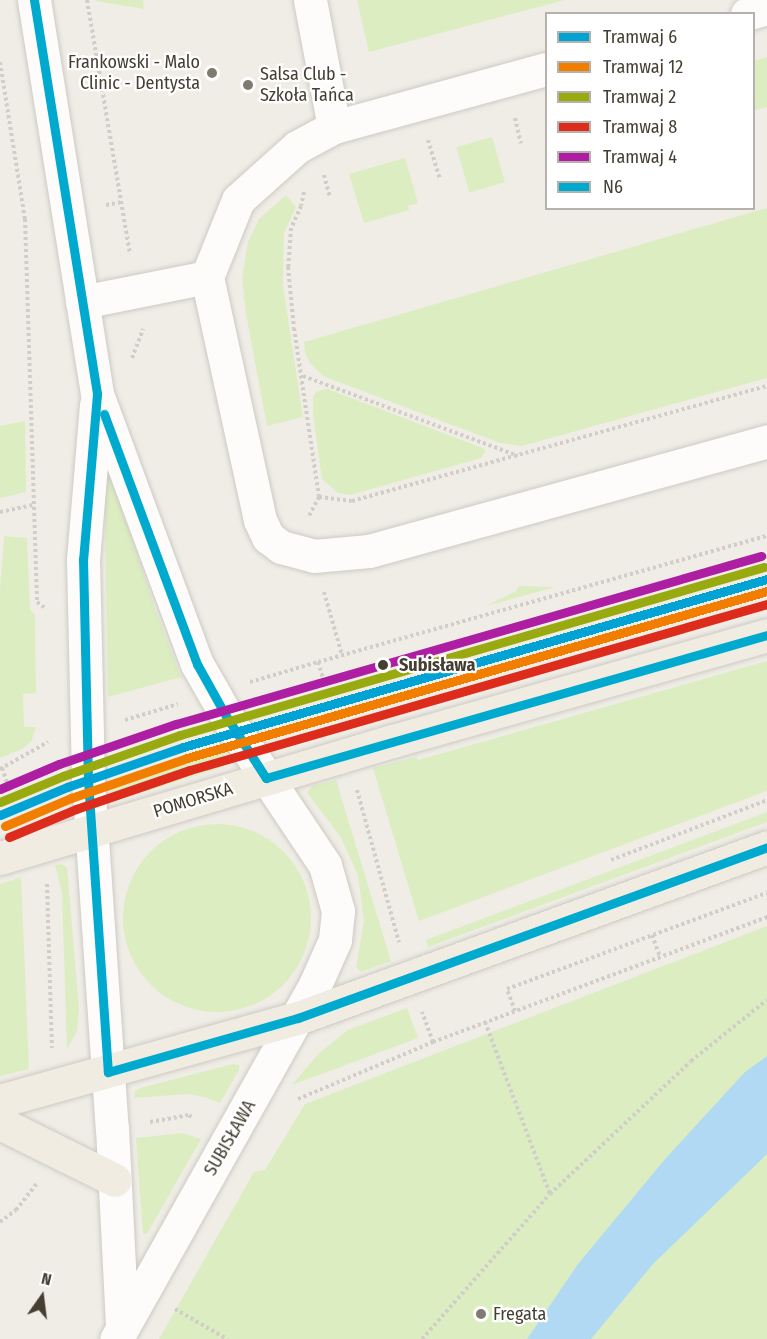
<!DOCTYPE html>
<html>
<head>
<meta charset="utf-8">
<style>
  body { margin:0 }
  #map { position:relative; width:767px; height:1339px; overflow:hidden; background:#efede6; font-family:"Fira Sans Condensed",sans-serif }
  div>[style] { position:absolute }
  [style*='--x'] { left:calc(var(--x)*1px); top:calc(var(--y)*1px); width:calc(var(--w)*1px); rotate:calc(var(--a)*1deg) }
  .green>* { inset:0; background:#dcedc2; transform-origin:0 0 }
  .round { border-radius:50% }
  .water>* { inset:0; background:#b1d9f3 }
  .path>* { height:4px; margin-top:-2px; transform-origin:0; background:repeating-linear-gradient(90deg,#d1cdc8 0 3px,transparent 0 6px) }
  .roads { filter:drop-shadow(0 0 2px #cdcac4) drop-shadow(0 0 2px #cdcac4) }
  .minor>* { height:33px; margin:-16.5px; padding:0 16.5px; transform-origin:16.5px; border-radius:16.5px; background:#fdfcfb }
  .major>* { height:33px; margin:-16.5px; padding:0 16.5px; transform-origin:16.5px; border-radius:16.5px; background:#f0ece2 }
  .bus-1>* { height:9px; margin:-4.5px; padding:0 4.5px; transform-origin:4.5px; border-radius:4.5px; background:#00a9ce }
  .tram-1>* { height:9px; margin:-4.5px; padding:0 4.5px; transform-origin:4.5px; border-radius:4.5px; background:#00a3d4 }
  .tram-2>* { height:9px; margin:-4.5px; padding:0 4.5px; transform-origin:4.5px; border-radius:4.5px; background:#f27e00 }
  .tram-3>* { height:9px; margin:-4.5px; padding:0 4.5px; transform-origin:4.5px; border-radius:4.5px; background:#98aa0f }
  .tram-4>* { height:9px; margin:-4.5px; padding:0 4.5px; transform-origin:4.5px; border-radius:4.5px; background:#dd2b1c }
  .tram-5>* { height:9px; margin:-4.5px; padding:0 4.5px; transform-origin:4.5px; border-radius:4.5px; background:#ae1ea3 }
  .dots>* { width:16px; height:16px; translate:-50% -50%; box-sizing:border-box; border:3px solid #fff; border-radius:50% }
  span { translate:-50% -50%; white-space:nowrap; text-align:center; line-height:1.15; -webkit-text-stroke:4.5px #fff; paint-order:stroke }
  .poi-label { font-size:18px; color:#453e32 }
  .right { translate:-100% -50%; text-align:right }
  .left { translate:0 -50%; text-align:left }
  .stop-label { font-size:18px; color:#453e32; font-weight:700 }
  .street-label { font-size:18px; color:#453e32 }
  .legend { position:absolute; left:545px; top:12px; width:210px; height:198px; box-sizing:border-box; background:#fff; border:2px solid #b5b2ad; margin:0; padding:8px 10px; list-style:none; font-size:18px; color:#453e32 }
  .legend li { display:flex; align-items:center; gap:12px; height:30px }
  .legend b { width:30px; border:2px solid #b5b2ad }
  .north { position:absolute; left:12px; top:1267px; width:60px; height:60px; -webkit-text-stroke:4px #fff; paint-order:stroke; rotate:14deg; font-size:16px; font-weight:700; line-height:24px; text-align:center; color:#453e32 }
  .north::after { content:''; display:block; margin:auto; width:21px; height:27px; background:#453e32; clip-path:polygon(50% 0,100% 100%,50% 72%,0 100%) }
</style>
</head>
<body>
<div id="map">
  <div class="green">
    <i style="clip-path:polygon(96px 0,143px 0,144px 9px,96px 1px)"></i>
    <i style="clip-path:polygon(357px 0,565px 0,369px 52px)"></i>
    <i style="clip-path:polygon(767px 57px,767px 107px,755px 110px,754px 61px)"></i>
    <i style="left:492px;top:137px;width:47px;height:37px;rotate:74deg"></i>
    <i style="clip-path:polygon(405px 158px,418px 203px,408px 206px,409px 210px,364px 223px,349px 174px)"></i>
    <i style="clip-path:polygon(286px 195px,296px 207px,284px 233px,283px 286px,303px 417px,267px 426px,246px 314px,242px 278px,248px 242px,259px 219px)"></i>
    <i style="clip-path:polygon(767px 208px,767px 378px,522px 446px,500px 443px,323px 376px,310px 363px,305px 353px,304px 342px)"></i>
    <i style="clip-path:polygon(328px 389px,485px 449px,484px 453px,481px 458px,350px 495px,338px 493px,322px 479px,313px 414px,313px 397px,317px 391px)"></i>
    <i style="clip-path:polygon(25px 421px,26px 492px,0 498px,0 426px)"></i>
    <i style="clip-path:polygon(109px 467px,156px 611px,181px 677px,108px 697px,104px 468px)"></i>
    <i style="clip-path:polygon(4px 536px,27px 538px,30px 609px,35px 616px,36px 693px,23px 694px,24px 727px,36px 727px,31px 742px,22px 749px,0 758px,0 590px)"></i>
    <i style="clip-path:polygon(519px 586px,555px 587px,486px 606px,516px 591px)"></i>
    <i style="clip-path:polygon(767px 661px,767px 791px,419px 921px,373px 768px,416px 757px,418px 760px)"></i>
    <i style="clip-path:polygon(219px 747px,228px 761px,223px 767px,115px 801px,111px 797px,110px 782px)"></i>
    <i style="clip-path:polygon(336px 780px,391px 961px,361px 972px,356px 967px,364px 921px,358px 875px,340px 836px,307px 793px,312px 786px)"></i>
    <i style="clip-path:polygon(767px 812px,767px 822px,428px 947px,426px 940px)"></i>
    <i class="round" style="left:123px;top:824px;width:188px;height:188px"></i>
    <i style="clip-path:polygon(62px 864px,67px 868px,79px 1009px,77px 1031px,67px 1049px,62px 893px,55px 865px)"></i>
    <i style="clip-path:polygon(21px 877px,29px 1069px,0 1076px,0 884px)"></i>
    <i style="clip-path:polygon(767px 926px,767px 1339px,159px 1339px,254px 1172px,265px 1170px,305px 1104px)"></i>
    <i style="clip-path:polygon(407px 1008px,418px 1038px,292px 1085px,318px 1054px,348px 1030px)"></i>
    <i style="clip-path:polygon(233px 1064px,239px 1065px,239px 1070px,220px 1103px,205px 1097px,188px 1094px,134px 1098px,135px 1091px,140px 1088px)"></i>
    <i style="clip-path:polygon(183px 1133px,201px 1139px,147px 1234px,143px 1234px,136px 1138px)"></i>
  </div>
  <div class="water">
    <i style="clip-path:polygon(767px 1056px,767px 1154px,653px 1264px,591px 1339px,527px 1339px,578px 1264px,666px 1158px,745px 1072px)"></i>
  </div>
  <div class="path">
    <i style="--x:87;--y:0;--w:258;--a:80.4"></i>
    <i style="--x:0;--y:62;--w:159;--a:81"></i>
    <i style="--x:25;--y:219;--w:383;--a:88.2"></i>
    <i style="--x:37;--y:602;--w:10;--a:37"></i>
    <i style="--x:515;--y:118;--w:26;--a:77"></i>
    <i style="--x:428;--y:140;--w:39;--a:73"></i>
    <i style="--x:324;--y:175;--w:23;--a:75"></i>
    <i style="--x:304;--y:192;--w:14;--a:102"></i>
    <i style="--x:301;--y:206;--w:24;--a:114"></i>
    <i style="--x:291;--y:228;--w:39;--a:94"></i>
    <i style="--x:288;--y:267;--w:61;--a:84.4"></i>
    <i style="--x:294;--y:328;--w:171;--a:81.6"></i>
    <i style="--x:319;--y:497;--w:21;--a:118"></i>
    <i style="--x:106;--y:205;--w:16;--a:-11"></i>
    <i style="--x:132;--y:358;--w:31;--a:-69"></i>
    <i style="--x:303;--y:376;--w:229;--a:20.4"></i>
    <i style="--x:319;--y:497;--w:33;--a:7"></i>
    <i style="--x:352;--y:501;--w:431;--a:-15.5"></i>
    <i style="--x:0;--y:512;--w:35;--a:-12"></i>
    <i style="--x:324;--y:592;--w:66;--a:74.1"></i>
    <i style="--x:318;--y:662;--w:466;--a:-15.7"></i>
    <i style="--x:250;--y:682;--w:71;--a:-16.4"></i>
    <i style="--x:318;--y:662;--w:17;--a:73"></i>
    <i style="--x:125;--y:720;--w:55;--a:-16.8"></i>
    <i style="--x:2;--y:768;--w:18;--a:71"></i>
    <i style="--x:0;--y:769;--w:55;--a:-29.4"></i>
    <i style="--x:357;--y:790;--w:158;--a:74.6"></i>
    <i style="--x:611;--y:860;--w:167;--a:-21"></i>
    <i style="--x:47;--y:884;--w:164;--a:88.3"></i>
    <i style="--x:652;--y:935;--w:23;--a:70"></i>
    <i style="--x:515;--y:1011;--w:23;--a:-110"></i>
    <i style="--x:507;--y:989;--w:277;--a:-20.3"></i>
    <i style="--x:485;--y:1022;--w:184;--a:69.3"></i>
    <i style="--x:433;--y:1042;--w:357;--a:-20.5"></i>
    <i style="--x:298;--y:1099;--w:147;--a:-22.9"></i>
    <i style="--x:433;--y:1042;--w:32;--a:-110"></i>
    <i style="--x:150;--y:1122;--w:40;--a:-10"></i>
    <i style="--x:189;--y:1115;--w:6;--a:39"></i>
    <i style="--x:0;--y:1222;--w:20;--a:-37"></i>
    <i style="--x:16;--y:1210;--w:33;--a:-52"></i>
    <i style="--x:175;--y:1309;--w:60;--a:30"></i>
    <i style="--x:422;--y:1339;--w:193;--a:-48.6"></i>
    <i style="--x:550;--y:1194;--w:194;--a:-43.3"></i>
    <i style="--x:691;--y:1061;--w:97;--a:-38.8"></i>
  </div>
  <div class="roads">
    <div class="minor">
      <i style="--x:34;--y:0;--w:399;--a:80.9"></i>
      <i style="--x:97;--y:394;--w:288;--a:69.7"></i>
      <i style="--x:197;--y:664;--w:78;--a:60.2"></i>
      <i style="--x:236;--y:732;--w:160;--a:56.2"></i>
      <i style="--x:325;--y:865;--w:48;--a:74.2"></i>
      <i style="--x:338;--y:911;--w:29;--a:96"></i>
      <i style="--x:335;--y:940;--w:49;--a:114"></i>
      <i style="--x:315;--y:985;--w:406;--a:119.3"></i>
      <i style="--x:310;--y:0;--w:129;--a:79.3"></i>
      <i style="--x:747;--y:14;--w:21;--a:-17"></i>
      <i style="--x:546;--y:69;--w:220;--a:164.7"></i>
      <i style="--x:334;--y:127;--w:42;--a:151.6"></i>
      <i style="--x:297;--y:147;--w:79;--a:138.1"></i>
      <i style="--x:238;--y:200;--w:83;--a:111.9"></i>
      <i style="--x:207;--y:277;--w:249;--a:77.7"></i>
      <i style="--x:260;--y:520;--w:19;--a:65"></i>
      <i style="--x:268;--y:537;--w:16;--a:38"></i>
      <i style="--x:281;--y:547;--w:34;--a:15"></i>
      <i style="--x:314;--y:556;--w:55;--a:-5.2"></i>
      <i style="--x:369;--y:551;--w:413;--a:-15.4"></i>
      <i style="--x:82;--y:302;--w:127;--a:-11.3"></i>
      <i style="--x:96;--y:405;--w:155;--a:94.8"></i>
      <i style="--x:83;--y:559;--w:221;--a:88.7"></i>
      <i style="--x:88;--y:780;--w:349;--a:86.1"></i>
      <i style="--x:112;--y:1128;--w:198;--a:87.1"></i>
    </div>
    <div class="major">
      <i style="--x:0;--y:858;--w:410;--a:-16.6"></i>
      <i style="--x:393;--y:741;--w:389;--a:-15.8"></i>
      <i style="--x:0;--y:1101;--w:309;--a:-15.6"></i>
      <i style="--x:298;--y:1018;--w:499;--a:-20"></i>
      <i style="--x:0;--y:1123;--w:128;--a:26.4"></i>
    </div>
  </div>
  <div class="bus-1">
    <i style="--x:34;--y:0;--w:399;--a:80.9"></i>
    <i style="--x:97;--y:394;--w:166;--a:94.8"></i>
    <i style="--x:83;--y:559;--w:221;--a:88.7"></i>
    <i style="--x:88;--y:780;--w:293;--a:86.1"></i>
    <i style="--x:104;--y:414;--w:267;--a:69.6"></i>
    <i style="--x:197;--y:664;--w:60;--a:60.9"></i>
    <i style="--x:226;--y:716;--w:74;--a:57.2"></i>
    <i style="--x:266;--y:778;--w:521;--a:-15.93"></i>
    <i style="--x:108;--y:1072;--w:198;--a:-15.9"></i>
    <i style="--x:298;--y:1018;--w:499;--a:-20"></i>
  </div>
  <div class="tram-1">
    <i style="--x:0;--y:815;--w:73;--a:-22.7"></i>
    <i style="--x:67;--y:787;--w:123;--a:-19"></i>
    <i style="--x:183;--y:747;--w:608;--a:-16.05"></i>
  </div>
  <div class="tram-2">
    <i style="--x:5;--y:826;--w:72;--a:-23"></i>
    <i style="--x:71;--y:798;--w:123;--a:-19"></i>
    <i style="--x:187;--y:758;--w:604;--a:-16.06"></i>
  </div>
  <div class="tram-3">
    <i style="--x:0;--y:802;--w:68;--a:-22.4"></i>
    <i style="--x:63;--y:776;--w:124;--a:-19.3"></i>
    <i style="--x:180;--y:735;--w:608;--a:-16.05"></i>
  </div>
  <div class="tram-4">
    <i style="--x:9;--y:837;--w:73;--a:-22.7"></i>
    <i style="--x:76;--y:809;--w:120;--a:-18.9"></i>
    <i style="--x:190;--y:770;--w:600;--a:-16.05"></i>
  </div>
  <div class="tram-5">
    <i style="--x:0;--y:789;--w:64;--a:-23"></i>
    <i style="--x:59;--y:764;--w:124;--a:-18.9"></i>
    <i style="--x:176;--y:724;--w:609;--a:-16.02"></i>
  </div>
  <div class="dots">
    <i style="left:212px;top:73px;background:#807b71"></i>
    <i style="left:248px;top:85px;background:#807b71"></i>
    <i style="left:383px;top:665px;background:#453e32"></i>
    <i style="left:481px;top:1314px;background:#807b71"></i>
  </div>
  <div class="poi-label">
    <span class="right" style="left:200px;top:73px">Frankowski - Malo<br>Clinic - Dentysta</span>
    <span class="left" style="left:260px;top:85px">Salsa Club -<br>Szkoła Tańca</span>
    <span class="left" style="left:493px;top:1314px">Fregata</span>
  </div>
  <div class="stop-label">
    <span class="left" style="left:399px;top:665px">Subisława</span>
  </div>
  <div class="street-label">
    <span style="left:193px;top:800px;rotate:-17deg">POMORSKA</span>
    <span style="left:230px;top:1138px;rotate:-60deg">SUBISŁAWA</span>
  </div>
  <ul class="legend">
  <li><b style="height:8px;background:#00a3d4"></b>Tramwaj 6</li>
  <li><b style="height:8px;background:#f27e00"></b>Tramwaj 12</li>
  <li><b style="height:8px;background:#98aa0f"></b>Tramwaj 2</li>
  <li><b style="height:8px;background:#dd2b1c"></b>Tramwaj 8</li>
  <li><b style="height:8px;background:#ae1ea3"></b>Tramwaj 4</li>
  <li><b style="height:8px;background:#00a9ce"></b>N6</li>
  </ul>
  <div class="north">N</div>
</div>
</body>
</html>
